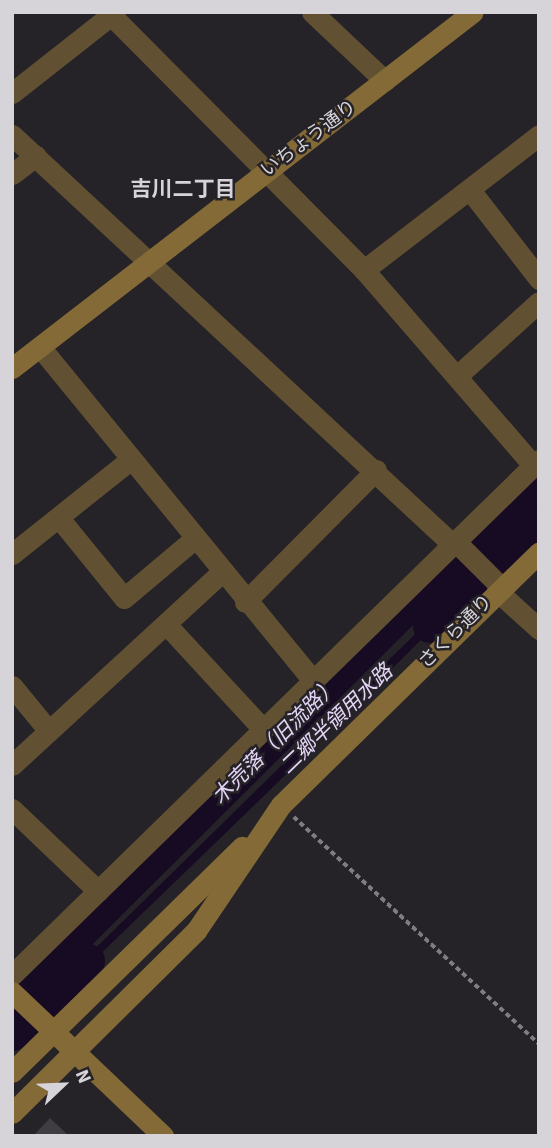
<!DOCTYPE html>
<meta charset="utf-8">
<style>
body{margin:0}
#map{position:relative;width:551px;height:1148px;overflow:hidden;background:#252228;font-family:"Source Sans 3","Noto Sans JP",sans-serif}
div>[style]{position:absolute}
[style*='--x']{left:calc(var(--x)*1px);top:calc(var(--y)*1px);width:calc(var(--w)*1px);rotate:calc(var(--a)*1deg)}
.water>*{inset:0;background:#170a23}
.river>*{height:33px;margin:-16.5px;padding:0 16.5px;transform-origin:16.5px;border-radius:16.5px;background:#170a23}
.building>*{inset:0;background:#3f3c42}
.path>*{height:3.5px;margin-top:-1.75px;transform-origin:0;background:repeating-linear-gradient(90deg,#7f7d82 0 5px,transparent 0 8.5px)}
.street>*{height:21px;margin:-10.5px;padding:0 10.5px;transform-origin:10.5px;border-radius:10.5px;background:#615132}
.secondary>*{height:21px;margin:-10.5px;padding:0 10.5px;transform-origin:10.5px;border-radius:10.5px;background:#846a36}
span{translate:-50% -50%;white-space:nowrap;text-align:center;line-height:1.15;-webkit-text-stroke:5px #252228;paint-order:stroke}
.street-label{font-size:19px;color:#d6d4d8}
.neighbourhood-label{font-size:21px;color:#d6d4d8;font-weight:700}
.water-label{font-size:21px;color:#e4d5f7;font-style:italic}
.frame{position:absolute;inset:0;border:14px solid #d6d4d8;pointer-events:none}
.north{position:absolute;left:28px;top:1050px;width:70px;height:70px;-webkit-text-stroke:5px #252228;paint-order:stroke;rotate:67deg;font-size:19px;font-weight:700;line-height:28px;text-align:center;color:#d6d4d8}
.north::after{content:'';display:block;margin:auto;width:24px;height:32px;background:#d6d4d8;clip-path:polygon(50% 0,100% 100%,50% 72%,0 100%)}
</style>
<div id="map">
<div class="water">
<div style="clip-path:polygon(539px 515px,539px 526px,500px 560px,495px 556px)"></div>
<div style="clip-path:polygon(459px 591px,465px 596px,269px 791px,59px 994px,54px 989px)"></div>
</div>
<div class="river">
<div style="--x:429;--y:626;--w:152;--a:-43.7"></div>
<div style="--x:12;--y:1000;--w:648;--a:-44.87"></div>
<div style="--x:471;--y:543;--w:90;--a:-40.9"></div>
<div style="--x:12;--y:1034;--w:106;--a:-44.2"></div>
</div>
<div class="building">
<div style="clip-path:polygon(50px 1118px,69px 1136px,33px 1136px)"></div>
</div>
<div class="path">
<div style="--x:294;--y:817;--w:334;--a:42.8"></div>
</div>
<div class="street">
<div style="--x:312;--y:12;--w:100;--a:43.4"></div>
<div style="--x:111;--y:15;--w:359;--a:45.2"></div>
<div style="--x:364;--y:270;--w:258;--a:49.1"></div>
<div style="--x:12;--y:93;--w:131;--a:-38.2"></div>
<div style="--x:12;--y:135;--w:599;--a:42.9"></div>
<div style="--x:12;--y:174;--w:30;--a:-37"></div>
<div style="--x:470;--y:190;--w:113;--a:52.2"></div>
<div style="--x:364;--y:270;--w:221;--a:-37.6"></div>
<div style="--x:40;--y:347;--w:431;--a:50.7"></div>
<div style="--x:457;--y:376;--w:110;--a:-42.1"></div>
<div style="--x:59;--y:518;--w:103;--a:50.9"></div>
<div style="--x:124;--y:598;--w:92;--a:-40.1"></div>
<div style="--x:454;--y:540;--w:66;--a:45"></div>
<div style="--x:12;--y:554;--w:152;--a:-38.6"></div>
<div style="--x:497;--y:591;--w:57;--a:42.1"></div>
<div style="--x:245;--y:602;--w:186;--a:-45.2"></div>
<div style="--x:166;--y:624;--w:143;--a:47.3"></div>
<div style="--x:12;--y:686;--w:58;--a:50.6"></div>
<div style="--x:12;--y:765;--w:284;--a:-42.6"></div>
<div style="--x:12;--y:809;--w:119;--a:43.6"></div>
<div style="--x:12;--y:975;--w:737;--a:-44.34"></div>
</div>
<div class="secondary">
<div style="--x:12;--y:368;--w:582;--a:-37.68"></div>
<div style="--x:12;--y:992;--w:209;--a:43.6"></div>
<div style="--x:12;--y:1072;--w:322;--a:-44.4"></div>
<div style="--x:12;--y:1113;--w:259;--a:-44.7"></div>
<div style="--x:196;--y:931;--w:152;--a:-56"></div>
<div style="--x:281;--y:805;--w:361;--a:-44.4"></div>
</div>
<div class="street-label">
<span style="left:309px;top:139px;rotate:-37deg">いちょう通り</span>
<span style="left:456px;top:632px;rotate:-45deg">さくら通り</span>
</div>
<div class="neighbourhood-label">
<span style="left:183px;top:189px">吉川二丁目</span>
</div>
<div class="water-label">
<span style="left:336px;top:719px;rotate:-44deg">二郷半領用水路</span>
<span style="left:275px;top:741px;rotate:-45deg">木売落（旧流路）</span>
</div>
<div class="frame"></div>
<div class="north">N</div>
</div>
